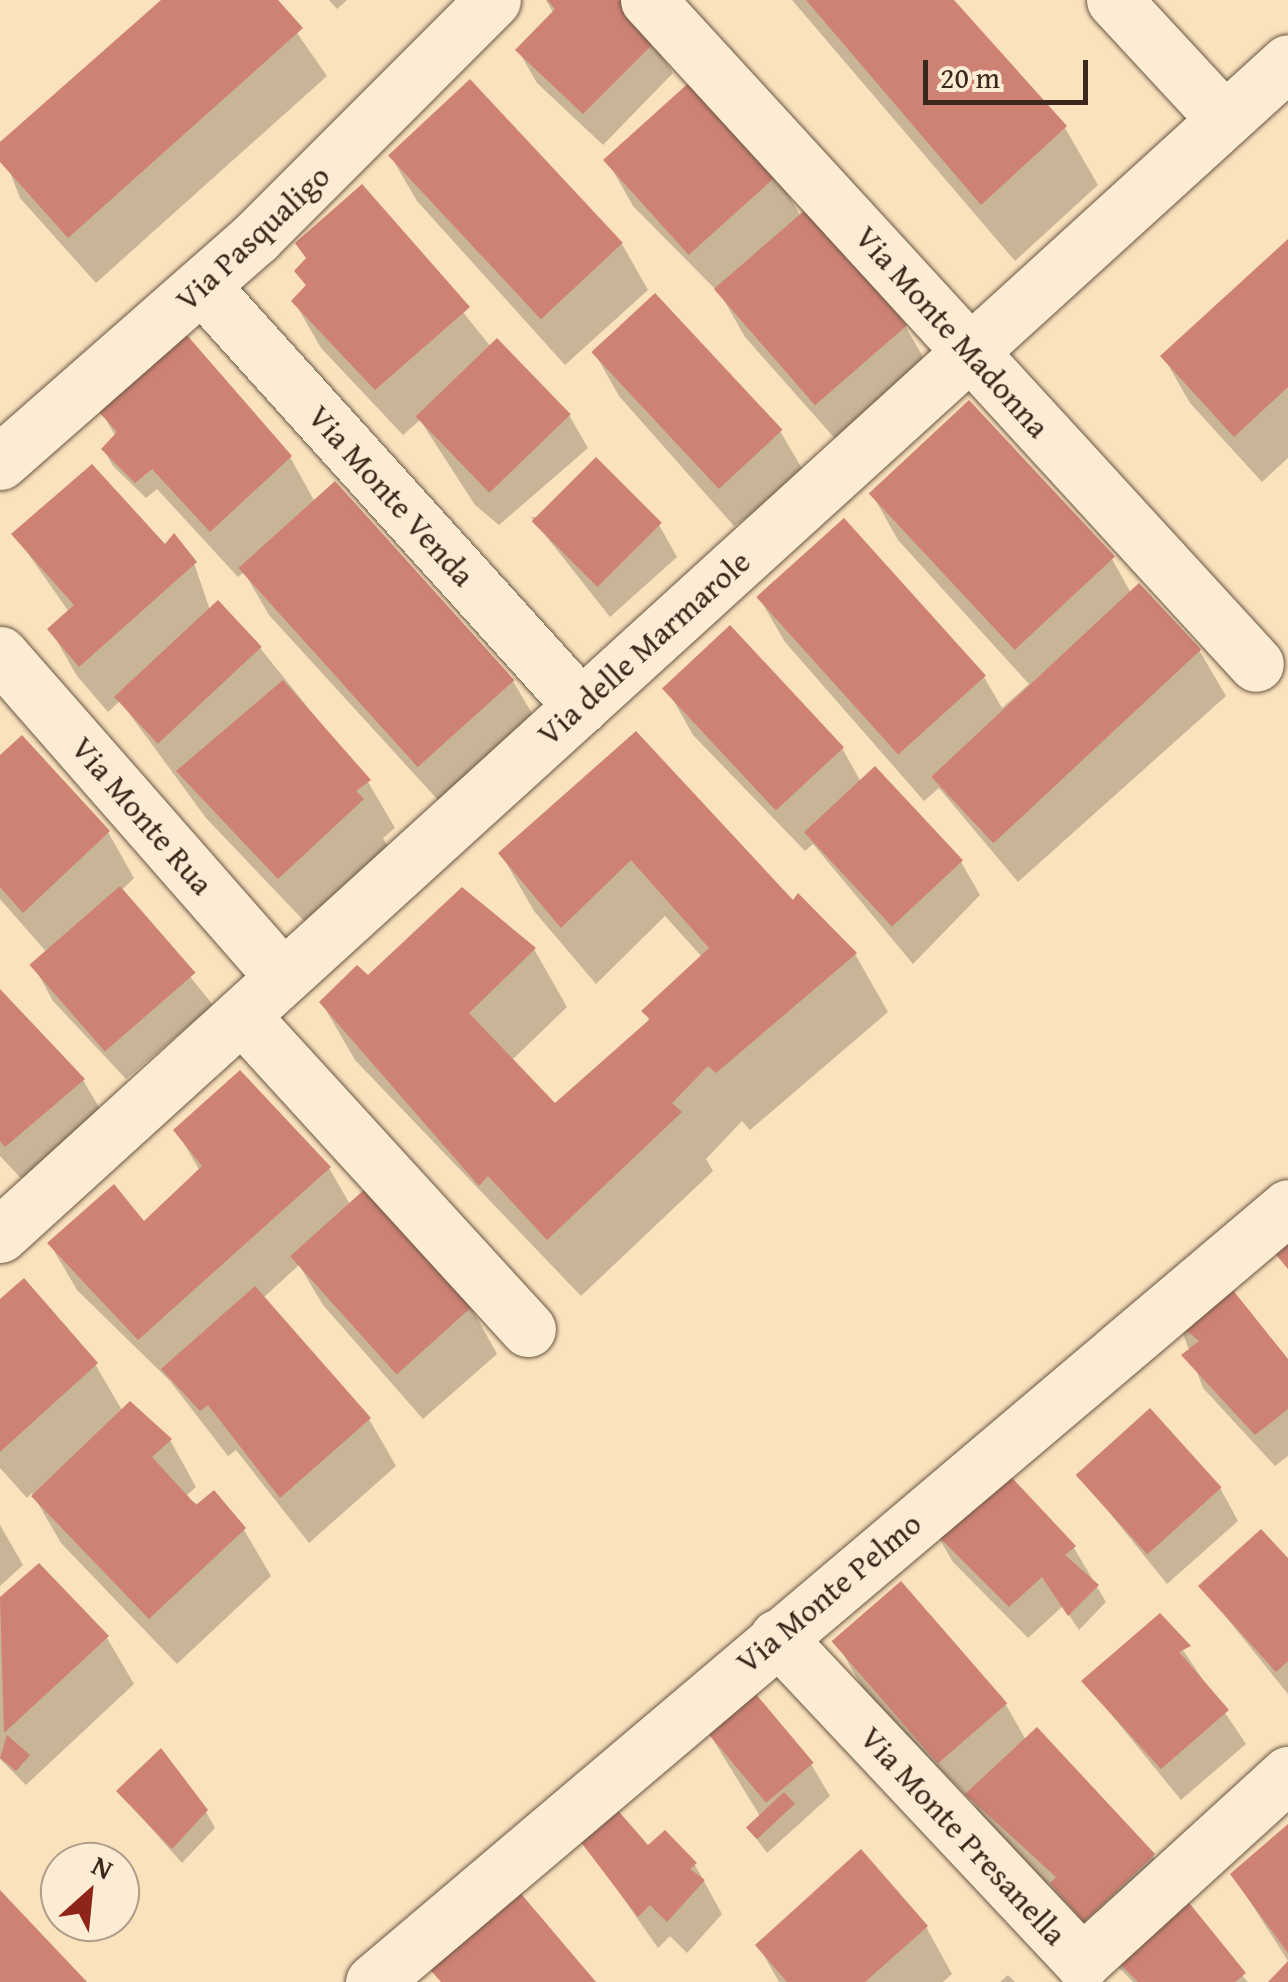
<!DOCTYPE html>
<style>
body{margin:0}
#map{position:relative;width:1288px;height:1982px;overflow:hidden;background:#fae2bd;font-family:"Gentium Book Plus",serif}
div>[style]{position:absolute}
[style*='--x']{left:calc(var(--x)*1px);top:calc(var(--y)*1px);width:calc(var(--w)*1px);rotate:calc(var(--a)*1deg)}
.shadow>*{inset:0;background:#0003}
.building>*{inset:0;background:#ce8274;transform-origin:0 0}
.roads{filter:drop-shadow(0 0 2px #6b5644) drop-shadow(0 0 2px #6b5644)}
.street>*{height:55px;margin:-27.5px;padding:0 27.5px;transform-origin:27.5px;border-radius:27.5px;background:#fcecd4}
span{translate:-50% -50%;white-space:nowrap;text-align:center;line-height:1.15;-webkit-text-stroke:10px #fcecd4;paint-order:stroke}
.street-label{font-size:32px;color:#3b271b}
.north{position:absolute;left:40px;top:1842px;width:100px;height:100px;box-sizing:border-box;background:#fcecd4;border:2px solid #af9d8a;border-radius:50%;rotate:27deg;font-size:28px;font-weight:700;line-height:40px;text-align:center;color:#3b271b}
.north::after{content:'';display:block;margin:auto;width:35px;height:45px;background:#8f2418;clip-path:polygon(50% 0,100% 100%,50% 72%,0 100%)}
.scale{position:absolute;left:923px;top:60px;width:165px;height:45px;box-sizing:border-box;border:5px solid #3b271b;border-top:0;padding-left:12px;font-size:30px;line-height:35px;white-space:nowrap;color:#3b271b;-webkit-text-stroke:8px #fcecd4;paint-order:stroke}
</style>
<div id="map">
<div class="shadow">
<div style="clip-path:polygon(165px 0,274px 0,327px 76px,96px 283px,20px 198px,0 146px)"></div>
<div style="clip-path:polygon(329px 0,347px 0,337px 9px)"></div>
<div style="clip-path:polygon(546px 0,624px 0,673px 73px,603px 145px,537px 83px,518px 50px,554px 14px)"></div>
<div style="clip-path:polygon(792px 0,950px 0,1065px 128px,1098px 185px,1015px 261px)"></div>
<div style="clip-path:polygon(390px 155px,622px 244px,648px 290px,565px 365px,417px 201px)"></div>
<div style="clip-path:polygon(607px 160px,777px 175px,801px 217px,905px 326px,932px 372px,846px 451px,745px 337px,721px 295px,633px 206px)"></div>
<div style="clip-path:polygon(362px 187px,491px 347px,569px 415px,588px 448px,499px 525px,475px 505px,420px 420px,403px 435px,321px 348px,294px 301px,307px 288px,297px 271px)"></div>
<div style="clip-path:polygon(1288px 243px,1288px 458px,1262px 482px,1190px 403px,1163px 356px)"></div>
<div style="clip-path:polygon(655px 296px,780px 431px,807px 477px,734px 526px,619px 396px,593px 350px)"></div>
<div style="clip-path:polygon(101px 411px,290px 457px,315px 502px,335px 484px,513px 681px,540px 727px,448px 811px,269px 615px,244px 572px,238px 577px,157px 489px,146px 498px,113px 466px,104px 450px,116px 437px)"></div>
<div style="clip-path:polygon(872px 494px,1112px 559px,1131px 593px,1199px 650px,1226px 696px,1018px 882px,939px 788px,924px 801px,785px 642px,758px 596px,984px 677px,1002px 708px,1029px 684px,898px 540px)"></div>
<div style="clip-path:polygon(531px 517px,659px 525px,677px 557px,610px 617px)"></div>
<div style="clip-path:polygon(15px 535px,165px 548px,194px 563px,210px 610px,260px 648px,368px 782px,395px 828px,383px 838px,388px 847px,306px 923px,206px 818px,120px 701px,108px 712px,77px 676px,50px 629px,69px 612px)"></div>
<div style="clip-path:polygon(667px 689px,842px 748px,861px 782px,961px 862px,980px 895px,913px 964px,813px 844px,805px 851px,693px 735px)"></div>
<div style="clip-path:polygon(636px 735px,793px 903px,855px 954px,888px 1012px,750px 1130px,742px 1121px,706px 1159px,713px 1171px,581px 1296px,355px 1060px,322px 1003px,368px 978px,534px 949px,567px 1007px,511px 1061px,554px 1106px,650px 1022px,644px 1011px,702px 957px,665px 916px,596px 984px,534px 911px,501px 854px)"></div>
<div style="clip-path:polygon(0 759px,108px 832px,134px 878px,121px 891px,213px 1005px,126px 1079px,53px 1001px,35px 968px,49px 955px,0 899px)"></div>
<div style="clip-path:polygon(0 993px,83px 1080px,110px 1126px,34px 1192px,0 1156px)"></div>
<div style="clip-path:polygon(176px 1130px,329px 1168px,351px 1206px,471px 1307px,497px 1354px,423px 1419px,323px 1305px,299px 1265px,263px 1298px,369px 1419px,396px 1466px,309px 1543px,236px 1450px,228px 1456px,170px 1381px,77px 1290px,50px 1244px,144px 1224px,200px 1171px)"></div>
<div style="clip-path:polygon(0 1302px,95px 1364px,123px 1412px,170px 1440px,196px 1487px,185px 1497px,244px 1530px,271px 1576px,177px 1664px,61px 1543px,32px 1493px,27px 1498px,0 1468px)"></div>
<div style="clip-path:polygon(1178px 1320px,1288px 1363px,1288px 1456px,1275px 1466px,1203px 1388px)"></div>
<div style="clip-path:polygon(1079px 1475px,1220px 1488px,1238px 1521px,1167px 1584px)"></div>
<div style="clip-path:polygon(0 1525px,23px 1565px,0 1586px)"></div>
<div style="clip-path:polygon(934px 1530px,1074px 1548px,1106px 1602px,1079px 1630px,1063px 1606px,1028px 1638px,953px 1562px)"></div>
<div style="clip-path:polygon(1288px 1561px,1288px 1694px,1201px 1586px)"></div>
<div style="clip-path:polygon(38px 1566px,107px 1638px,134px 1684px,26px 1785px,0 1759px,0 1600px)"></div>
<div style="clip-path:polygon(1160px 1616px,1246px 1744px,1181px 1800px,1084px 1681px)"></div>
<div style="clip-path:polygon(838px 1645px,1006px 1705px,1026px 1740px,1153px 1856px,1182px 1906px,1248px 1982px,1133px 1982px,995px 1840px,974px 1804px,865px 1692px)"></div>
<div style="clip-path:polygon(707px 1730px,811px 1764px,830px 1796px,767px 1853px,748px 1827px,760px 1816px)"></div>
<div style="clip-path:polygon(119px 1792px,206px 1812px,215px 1828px,182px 1863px)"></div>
<div style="clip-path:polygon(1288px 1827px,1288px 1961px,1233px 1875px)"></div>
<div style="clip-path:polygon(583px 1841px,695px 1865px,722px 1914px,687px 1953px,670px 1936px,658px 1948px)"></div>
<div style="clip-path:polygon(926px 1927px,952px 1974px,943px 1982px,779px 1982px,758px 1945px)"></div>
<div style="clip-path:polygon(1008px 1975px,1015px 1982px,1000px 1982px)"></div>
</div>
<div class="building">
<div style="clip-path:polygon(161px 0,278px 0,303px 28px,68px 238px,0 162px,0 142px)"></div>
<div style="clip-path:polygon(547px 0,628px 0,657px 40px,583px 114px,515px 50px,555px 9px)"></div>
<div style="clip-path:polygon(806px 0,954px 0,1067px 126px,981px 205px)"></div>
<div style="left:470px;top:79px;width:224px;height:112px;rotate:47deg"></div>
<div style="left:693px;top:79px;width:128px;height:121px;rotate:48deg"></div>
<div style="clip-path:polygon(362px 184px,470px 307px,375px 390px,291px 301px,306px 285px,294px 271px,306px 258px,295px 243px)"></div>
<div style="left:806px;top:209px;width:154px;height:122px;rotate:49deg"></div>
<div style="clip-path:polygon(1288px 239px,1288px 387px,1234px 437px,1160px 356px)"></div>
<div style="left:655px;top:293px;width:187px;height:87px;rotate:47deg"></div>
<div style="clip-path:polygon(186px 334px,292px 456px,210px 532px,152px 469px,135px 483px,101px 449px,117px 432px,98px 411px)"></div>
<div style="left:497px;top:338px;width:106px;height:113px;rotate:46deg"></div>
<div style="left:969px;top:400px;width:214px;height:137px;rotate:47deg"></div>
<div style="left:596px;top:457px;width:93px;height:91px;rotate:45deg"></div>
<div style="clip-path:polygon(92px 464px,165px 544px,174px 533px,197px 562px,79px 667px,47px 629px,74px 605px,11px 534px)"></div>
<div style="left:335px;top:481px;width:268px;height:130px;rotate:48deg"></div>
<div style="left:844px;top:518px;width:212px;height:118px;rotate:48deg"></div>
<div style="left:1139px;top:583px;width:91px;height:284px;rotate:47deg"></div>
<div style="left:218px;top:600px;width:64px;height:142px;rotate:47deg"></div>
<div style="left:730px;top:625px;width:167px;height:93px;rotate:47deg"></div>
<div style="clip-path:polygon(283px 680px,371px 780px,356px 791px,364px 799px,278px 879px,176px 771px)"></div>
<div style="clip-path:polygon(636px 731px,793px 900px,798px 893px,857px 953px,716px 1073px,708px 1066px,672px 1103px,682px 1112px,547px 1240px,488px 1176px,479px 1186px,319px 1002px,357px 965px,368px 975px,462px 887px,536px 948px,469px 1013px,555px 1103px,650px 1019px,641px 1011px,709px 948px,631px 860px,561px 928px,498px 853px)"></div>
<div style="clip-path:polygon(22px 735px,110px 831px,23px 913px,0 887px,0 755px)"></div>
<div style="left:875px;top:766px;width:129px;height:97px;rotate:47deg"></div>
<div style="left:120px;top:886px;width:115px;height:120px;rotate:49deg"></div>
<div style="clip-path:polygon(0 989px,85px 1079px,5px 1147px,0 1141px)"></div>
<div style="clip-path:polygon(240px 1070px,331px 1167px,138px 1340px,47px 1243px,114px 1184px,144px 1221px,202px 1166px,173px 1130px)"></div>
<div style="left:366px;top:1188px;width:159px;height:102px;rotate:48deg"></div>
<div style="clip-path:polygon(1288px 1225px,1288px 1269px,1267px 1244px)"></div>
<div style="clip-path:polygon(24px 1278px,98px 1363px,0 1452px,0 1299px)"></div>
<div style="clip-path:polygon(1224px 1279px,1288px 1359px,1288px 1409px,1255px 1435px,1181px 1355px,1199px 1341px,1174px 1320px)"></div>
<div style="clip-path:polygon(255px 1286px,371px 1418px,280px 1498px,208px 1405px,200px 1411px,161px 1369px)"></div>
<div style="clip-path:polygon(130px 1401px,172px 1439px,152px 1457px,196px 1505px,214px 1490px,246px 1528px,149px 1619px,31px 1496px)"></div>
<div style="left:1150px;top:1408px;width:107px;height:100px;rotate:48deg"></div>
<div style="clip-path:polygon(1001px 1466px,1076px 1546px,1065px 1555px,1099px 1585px,1068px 1616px,1042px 1577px,1009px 1607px,931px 1529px)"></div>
<div style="clip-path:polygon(1261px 1529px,1288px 1558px,1288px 1661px,1276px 1672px,1198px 1586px)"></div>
<div style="clip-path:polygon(39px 1563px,109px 1636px,4px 1733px,0 1597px)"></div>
<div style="left:901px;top:1581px;width:162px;height:92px;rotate:49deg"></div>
<div style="clip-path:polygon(1160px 1613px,1191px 1646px,1179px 1652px,1229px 1710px,1161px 1769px,1081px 1681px)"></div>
<div style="left:750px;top:1687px;width:99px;height:62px;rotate:50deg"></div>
<div style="clip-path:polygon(1037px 1727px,1155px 1854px,1084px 1922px,1050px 1883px,1056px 1877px,965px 1794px)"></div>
<div style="clip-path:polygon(7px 1735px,30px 1755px,16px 1771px,0 1758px)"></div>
<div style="clip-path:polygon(161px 1748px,208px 1810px,172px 1849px,116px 1791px)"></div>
<div style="left:784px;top:1792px;width:16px;height:52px;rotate:47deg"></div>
<div style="clip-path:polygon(614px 1806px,648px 1845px,665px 1830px,697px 1863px,690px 1869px,705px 1880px,667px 1922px,650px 1905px,638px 1917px,580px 1841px)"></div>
<div style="clip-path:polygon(1288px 1824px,1288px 1953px,1230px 1874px)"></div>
<div style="clip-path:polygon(861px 1849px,928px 1926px,865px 1982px,787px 1982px,755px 1945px)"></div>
<div style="clip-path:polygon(517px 1889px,596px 1982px,441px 1982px,426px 1965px)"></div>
<div style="clip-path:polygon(0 1890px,87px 1982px,0 1982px)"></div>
<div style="clip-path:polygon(1186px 1899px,1246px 1973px,1235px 1982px,1138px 1982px,1118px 1962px)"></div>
<div style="clip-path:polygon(1288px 1961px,1288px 1982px,1268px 1982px)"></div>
</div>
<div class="roads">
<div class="street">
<div style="--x:648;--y:0;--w:900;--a:47.52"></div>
<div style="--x:1114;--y:0;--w:163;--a:47.2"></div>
<div style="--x:202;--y:286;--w:566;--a:47.94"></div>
<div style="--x:0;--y:462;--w:341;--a:-41.3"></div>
<div style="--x:256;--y:237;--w:335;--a:-45"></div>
<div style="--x:0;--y:654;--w:429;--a:48.8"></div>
<div style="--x:242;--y:1016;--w:424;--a:47.6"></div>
<div style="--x:0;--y:1235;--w:1742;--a:-42.32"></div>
<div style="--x:777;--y:1637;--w:446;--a:46.8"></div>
<div style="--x:1082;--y:1962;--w:279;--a:-42.4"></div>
<div style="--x:373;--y:1982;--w:1199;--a:-40.26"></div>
</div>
</div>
<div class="street-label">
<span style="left:253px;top:238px;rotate:-43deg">Via Pasqualigo</span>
<span style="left:952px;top:332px;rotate:48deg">Via Monte Madonna</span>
<span style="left:391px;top:496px;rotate:48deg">Via Monte Venda</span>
<span style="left:644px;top:648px;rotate:-42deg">Via delle Marmarole</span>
<span style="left:142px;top:816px;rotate:49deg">Via Monte Rua</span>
<span style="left:829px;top:1593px;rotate:-40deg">Via Monte Pelmo</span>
<span style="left:963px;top:1836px;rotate:47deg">Via Monte Presanella</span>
</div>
<div class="north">N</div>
<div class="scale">20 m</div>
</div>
